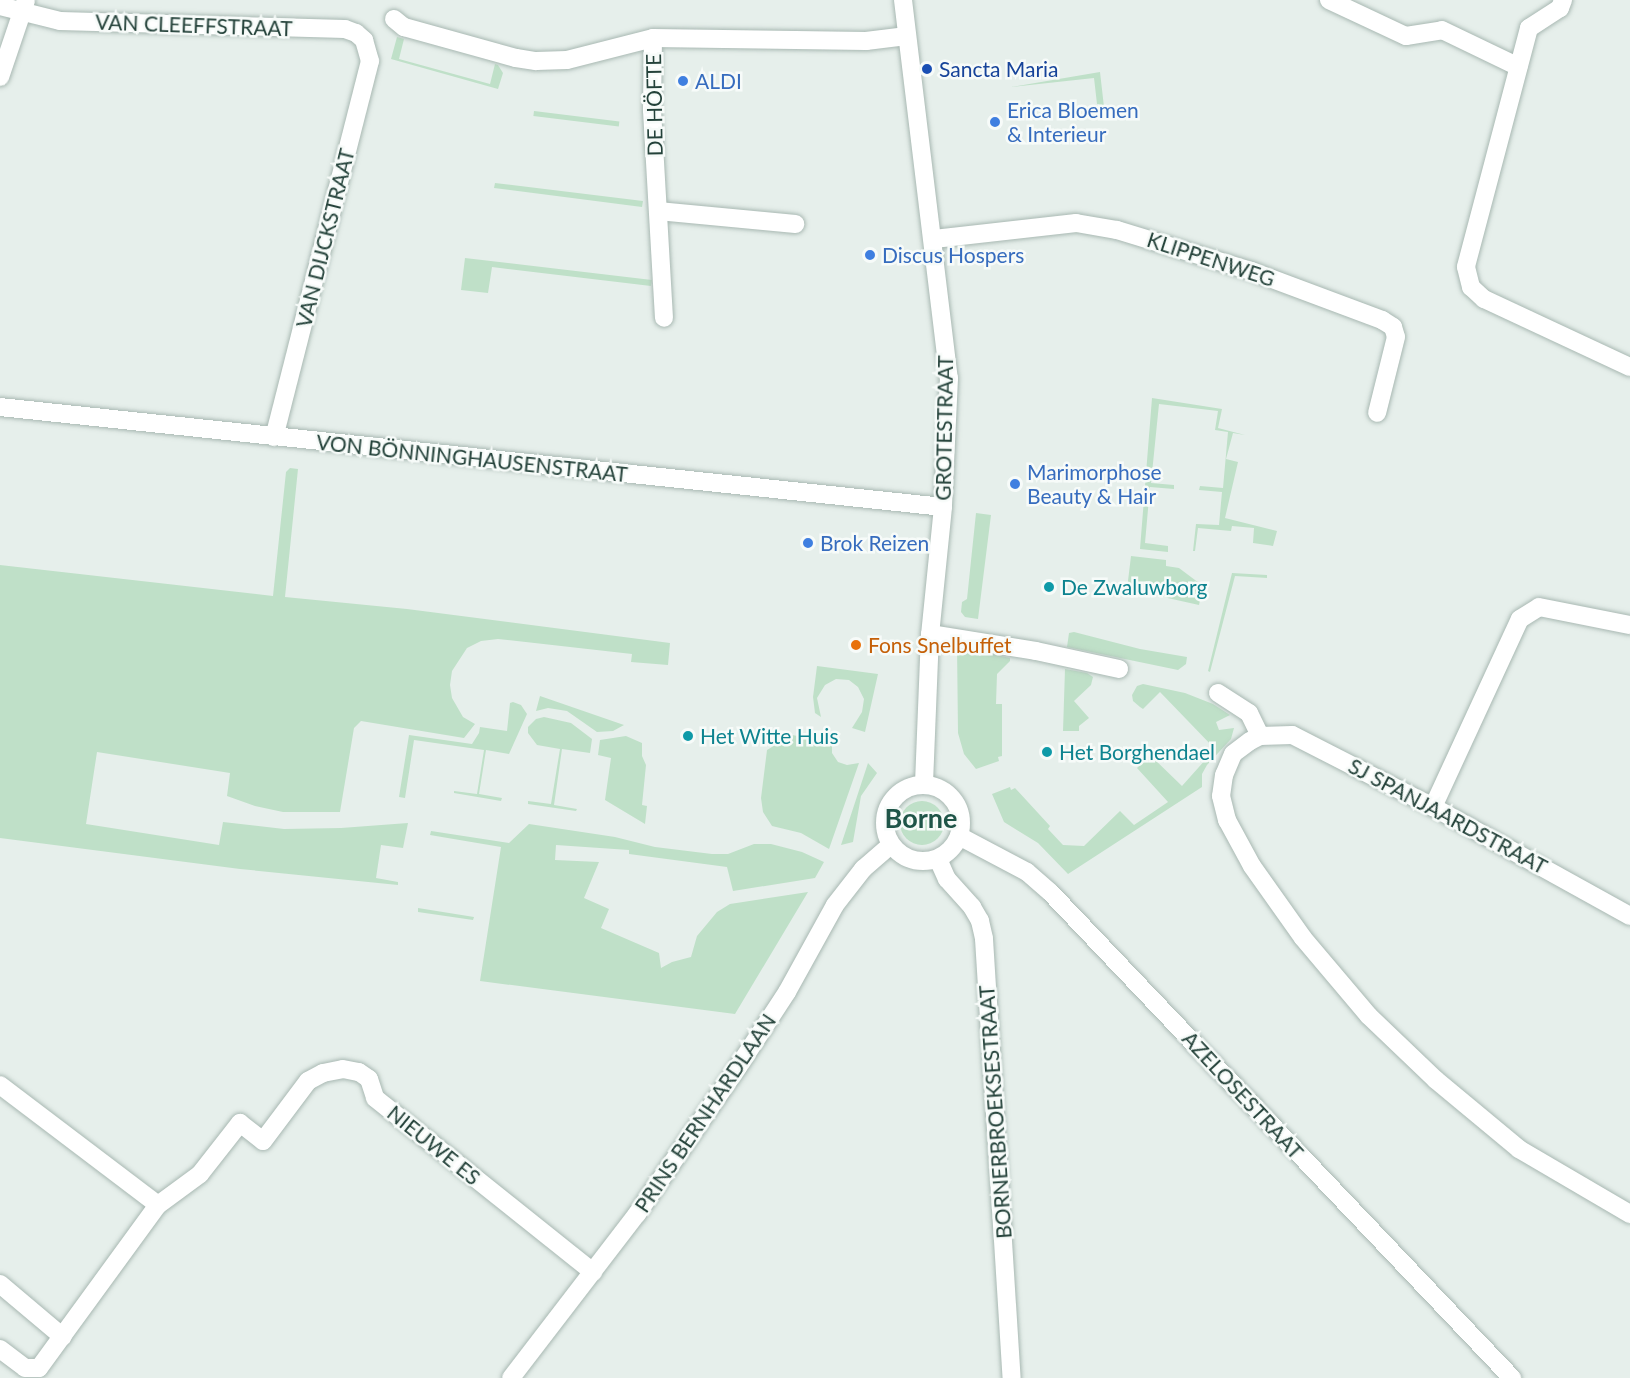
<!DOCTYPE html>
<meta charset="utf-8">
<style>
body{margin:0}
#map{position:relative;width:1630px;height:1378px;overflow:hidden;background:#e6efeb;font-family:Lato,sans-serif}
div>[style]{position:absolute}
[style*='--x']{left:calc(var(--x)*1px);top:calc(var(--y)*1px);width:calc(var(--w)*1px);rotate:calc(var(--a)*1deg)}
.green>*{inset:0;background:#bfe0c8;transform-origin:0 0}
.round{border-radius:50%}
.roads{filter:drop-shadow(0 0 2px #a8b8b2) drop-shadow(0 0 2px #a8b8b2)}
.minor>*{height:18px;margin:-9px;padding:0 9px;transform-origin:9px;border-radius:9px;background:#fff}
.minor>.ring{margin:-9px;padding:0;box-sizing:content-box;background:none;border:18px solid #fff;border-radius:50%}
.dots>*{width:16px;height:16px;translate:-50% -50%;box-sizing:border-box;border:3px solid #f7fbf9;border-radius:50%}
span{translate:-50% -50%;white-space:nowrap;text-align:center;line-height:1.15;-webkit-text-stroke:5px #f7fbf9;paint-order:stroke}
.street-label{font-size:21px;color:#24423a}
.transit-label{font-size:21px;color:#164399}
.left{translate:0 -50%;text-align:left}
.shop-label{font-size:21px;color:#366cbe}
.culture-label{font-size:21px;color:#0d838f}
.food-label{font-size:21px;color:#c56008}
.district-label{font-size:27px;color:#1f5548;font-weight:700}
</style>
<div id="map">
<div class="green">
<div style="clip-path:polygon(397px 37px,404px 39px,399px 59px,490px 84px,495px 64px,498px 65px,503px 73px,498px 89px,391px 59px)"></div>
<div style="clip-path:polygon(1100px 72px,1104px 107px,1097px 104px,1094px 78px,1011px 87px)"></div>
<div style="left:534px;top:111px;width:86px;height:5px;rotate:7deg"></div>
<div style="clip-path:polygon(495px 183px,643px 201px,642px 207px,494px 188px)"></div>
<div style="clip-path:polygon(465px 258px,652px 280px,651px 286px,492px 267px,488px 293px,461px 290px)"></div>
<div style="clip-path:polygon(1152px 398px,1222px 409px,1218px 428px,1245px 435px,1233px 433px,1226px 459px,1238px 462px,1225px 518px,1277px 531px,1273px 546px,1253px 543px,1254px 528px,1232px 526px,1231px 531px,1198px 528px,1195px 551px,1193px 551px,1196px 524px,1219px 525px,1222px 492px,1199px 490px,1200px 486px,1223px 488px,1228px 432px,1215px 430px,1218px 411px,1159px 404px,1151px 483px,1174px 485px,1174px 489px,1150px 487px,1145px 543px,1168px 546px,1168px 552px,1140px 549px)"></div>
<div style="clip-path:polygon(290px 468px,298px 469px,285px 597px,407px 609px,670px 643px,668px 665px,631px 662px,632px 654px,498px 639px,481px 641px,467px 648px,452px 671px,450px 685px,452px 698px,463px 717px,475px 724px,464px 738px,361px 721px,354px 728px,340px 812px,283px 812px,255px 806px,227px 796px,230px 773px,97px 752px,86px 824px,219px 845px,223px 822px,284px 829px,341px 828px,408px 823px,403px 848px,381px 845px,376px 878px,398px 882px,398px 885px,240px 869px,0 838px,0 565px,273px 596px,286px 472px)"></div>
<div style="clip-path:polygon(976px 513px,991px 515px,978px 619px,965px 617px,961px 612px,962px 602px,967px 599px)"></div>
<div style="clip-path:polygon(1131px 556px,1166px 560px,1166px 566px,1179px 568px,1203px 586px,1199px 605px,1127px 589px)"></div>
<div style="clip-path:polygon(1232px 573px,1267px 575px,1267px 578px,1235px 576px,1210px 672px,1208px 671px)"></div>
<div style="clip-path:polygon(1074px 632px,1140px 649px,1187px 657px,1186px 664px,1178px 670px,1067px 647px,1069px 633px)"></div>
<div style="clip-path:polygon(957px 646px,1010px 658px,1010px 661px,997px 674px,996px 704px,1002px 704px,1002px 756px,998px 757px,999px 761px,976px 769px,964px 754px,958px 733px)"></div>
<div style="clip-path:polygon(817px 666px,878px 674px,865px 732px,852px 728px,862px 712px,864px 699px,858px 687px,849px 680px,836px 679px,825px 685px,817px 698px,821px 717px,815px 713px,813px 697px)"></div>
<div style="clip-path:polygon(1065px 669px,1087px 673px,1093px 677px,1091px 685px,1074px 701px,1089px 718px,1079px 726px,1079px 731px,1063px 731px)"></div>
<div style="clip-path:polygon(1143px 684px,1185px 693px,1213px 704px,1230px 715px,1216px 722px,1219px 730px,1234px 728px,1231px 739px,1207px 765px,1202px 774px,1202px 787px,1068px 874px,1038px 843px,1004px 822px,992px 794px,1010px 787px,1011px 790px,1015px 788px,1050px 826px,1048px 829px,1063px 845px,1084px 846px,1120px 811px,1134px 825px,1168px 802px,1137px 768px,1150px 755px,1182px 786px,1215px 749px,1160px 692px,1143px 709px,1140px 707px,1133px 701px,1132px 695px,1137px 686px)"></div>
<div style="clip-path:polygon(540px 696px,624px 725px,613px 731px,597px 732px,567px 711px,548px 708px,536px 711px)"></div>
<div style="clip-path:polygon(513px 702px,521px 705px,527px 714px,509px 754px,486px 750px,479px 794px,502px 798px,501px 801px,454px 793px,454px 791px,477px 794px,484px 750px,414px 740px,405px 798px,399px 797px,409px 735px,472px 744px,479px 733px,480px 727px,507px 731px,510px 703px)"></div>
<div style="clip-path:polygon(544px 717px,571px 723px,592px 739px,590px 753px,562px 749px,554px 805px,577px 809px,576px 811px,528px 804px,528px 801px,551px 804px,560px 749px,537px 745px,528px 733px,528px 727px,536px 719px)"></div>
<div style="clip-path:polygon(792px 735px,832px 742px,832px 753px,838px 762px,847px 765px,859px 763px,829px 849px,801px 833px,772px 826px,763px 812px,761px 798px,767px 750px)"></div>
<div style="clip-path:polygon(626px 736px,642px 743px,642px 756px,646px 765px,642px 805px,647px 806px,645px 824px,605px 800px,611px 758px,598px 755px,600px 740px)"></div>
<div style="clip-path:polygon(868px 763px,877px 773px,861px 796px,853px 842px,841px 845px)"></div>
<div class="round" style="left:900px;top:801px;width:44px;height:44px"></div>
<div style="clip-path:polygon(529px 824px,615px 837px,655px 847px,712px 854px,728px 854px,754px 844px,771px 844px,802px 852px,824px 862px,815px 878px,733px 891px,727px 867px,629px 854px,629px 850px,556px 845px,555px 860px,599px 862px,584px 898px,609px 909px,601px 928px,659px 953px,661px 968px,672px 962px,691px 957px,697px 936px,717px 912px,730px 904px,808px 892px,735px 1014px,480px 981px,501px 847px,430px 835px,431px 831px,509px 843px)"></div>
<div style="clip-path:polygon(418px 908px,474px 917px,473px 920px,418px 912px)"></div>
</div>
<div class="roads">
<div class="minor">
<div style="--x:903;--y:0;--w:381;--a:83.1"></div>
<div style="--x:949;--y:378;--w:129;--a:92.7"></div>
<div style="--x:943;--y:507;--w:128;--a:95.8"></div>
<div style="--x:930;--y:634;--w:151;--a:92.3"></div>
<div style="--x:1329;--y:0;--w:85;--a:25.1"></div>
<div style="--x:1406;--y:36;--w:36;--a:-9"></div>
<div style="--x:1442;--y:30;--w:85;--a:25.7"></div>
<div style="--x:1563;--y:0;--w:9;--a:111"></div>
<div style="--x:1560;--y:8;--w:37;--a:147"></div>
<div style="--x:1529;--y:28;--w:247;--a:104.8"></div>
<div style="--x:1466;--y:267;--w:21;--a:76"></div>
<div style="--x:1471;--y:287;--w:18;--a:43"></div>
<div style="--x:1484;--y:299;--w:161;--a:25"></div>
<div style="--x:0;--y:6;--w:62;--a:14"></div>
<div style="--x:60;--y:21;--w:285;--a:1.6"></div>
<div style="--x:345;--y:29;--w:12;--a:20"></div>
<div style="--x:356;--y:33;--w:11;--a:41"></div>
<div style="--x:364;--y:40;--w:22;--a:74"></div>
<div style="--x:370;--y:61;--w:388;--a:104.3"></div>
<div style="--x:394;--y:19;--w:13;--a:39"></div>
<div style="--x:404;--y:27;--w:116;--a:15.5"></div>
<div style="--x:516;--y:58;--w:20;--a:9"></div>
<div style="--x:536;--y:61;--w:31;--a:-2"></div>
<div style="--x:567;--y:60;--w:89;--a:-14.3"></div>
<div style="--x:653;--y:38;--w:213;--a:0.8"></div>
<div style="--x:866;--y:41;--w:41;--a:-7"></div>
<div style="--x:653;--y:38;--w:72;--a:90.8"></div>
<div style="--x:652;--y:110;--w:208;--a:86.7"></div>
<div style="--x:0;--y:77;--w:81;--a:-71.3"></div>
<div style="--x:658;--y:211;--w:138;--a:5.4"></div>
<div style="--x:934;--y:239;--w:143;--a:-6.4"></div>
<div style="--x:1076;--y:223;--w:42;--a:9.7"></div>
<div style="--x:1117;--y:230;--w:140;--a:17"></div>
<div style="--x:1251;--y:271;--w:140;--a:20.5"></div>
<div style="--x:1382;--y:320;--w:13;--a:32"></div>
<div style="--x:1393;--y:327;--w:10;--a:73"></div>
<div style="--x:1396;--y:337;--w:78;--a:104"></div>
<div style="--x:0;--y:407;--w:948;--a:6.05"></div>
<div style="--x:930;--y:634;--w:107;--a:9.1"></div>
<div style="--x:1036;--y:651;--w:85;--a:12.2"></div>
<div style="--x:1218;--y:693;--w:37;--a:33"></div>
<div style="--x:1249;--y:713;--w:25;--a:64"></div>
<div class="ring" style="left:885px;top:785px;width:58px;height:58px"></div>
<div style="--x:1433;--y:807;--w:207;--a:-65.2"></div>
<div style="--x:1520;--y:619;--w:22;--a:-32"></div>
<div style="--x:1539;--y:607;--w:93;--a:11.2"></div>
<div style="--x:959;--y:836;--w:77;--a:27.9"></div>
<div style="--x:1027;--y:872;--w:30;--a:41"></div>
<div style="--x:1050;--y:892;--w:671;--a:46.45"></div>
<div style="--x:938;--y:859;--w:22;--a:66"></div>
<div style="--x:947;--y:879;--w:38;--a:48"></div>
<div style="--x:972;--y:907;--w:16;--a:60"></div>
<div style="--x:980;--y:921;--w:18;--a:77"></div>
<div style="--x:984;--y:939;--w:440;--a:86.4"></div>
<div style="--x:1630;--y:916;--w:225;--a:-151"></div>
<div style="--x:1433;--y:807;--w:158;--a:-152.9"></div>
<div style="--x:1292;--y:735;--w:32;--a:178"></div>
<div style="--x:1260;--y:736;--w:11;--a:153"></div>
<div style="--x:1250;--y:741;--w:21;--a:143"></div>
<div style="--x:1233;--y:754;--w:23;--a:113"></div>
<div style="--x:1224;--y:775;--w:21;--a:98"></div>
<div style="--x:1221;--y:796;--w:25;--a:76"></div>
<div style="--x:1227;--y:820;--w:52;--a:61.5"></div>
<div style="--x:1252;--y:866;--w:88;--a:54.7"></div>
<div style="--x:1303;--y:938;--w:102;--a:49.8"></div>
<div style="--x:1369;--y:1016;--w:93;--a:43.7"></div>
<div style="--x:1436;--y:1080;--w:108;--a:39.7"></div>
<div style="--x:1519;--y:1149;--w:129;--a:30.4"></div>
<div style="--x:0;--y:1085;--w:198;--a:37.2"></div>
<div style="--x:0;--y:1284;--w:82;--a:40.1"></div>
<div style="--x:0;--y:1349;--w:31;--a:37"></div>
<div style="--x:25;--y:1368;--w:14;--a:0"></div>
<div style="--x:39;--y:1368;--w:202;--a:-53.9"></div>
<div style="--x:158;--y:1205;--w:52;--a:-36.4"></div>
<div style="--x:200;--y:1174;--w:65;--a:-51.9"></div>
<div style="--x:240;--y:1123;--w:29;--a:38"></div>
<div style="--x:263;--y:1141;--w:75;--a:-53.1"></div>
<div style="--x:308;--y:1081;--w:17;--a:-28"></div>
<div style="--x:323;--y:1073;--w:20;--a:-11"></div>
<div style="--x:343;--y:1069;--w:16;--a:11"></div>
<div style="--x:359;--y:1072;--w:12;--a:35"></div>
<div style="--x:369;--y:1079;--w:20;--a:72"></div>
<div style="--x:375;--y:1098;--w:279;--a:38.6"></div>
<div style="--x:511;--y:1378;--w:207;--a:-52.5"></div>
<div style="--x:637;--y:1214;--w:178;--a:-55.5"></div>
<div style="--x:738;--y:1067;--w:90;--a:-56.8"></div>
<div style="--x:787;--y:992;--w:99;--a:-61.1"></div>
<div style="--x:835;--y:905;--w:46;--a:-52.1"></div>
<div style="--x:863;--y:869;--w:37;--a:-41"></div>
</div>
</div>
<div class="dots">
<div style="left:927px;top:69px;background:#1a4fb4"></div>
<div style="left:683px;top:81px;background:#3f7fe0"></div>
<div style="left:995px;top:122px;background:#3f7fe0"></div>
<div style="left:870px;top:255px;background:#3f7fe0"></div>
<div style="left:1015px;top:484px;background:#3f7fe0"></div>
<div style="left:808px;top:543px;background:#3f7fe0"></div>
<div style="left:1049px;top:587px;background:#0f9aa8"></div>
<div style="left:856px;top:645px;background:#e8710a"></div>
<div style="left:688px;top:736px;background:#0f9aa8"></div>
<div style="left:1047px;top:752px;background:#0f9aa8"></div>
</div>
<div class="street-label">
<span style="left:194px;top:25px;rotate:2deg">VAN CLEEFFSTRAAT</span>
<span style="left:654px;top:105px;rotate:-91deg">DE HÖFTE</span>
<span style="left:325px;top:238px;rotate:-76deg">VAN DIJCKSTRAAT</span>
<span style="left:1211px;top:259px;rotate:18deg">KLIPPENWEG</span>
<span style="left:944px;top:428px;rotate:-89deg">GROTESTRAAT</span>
<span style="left:472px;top:458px;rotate:6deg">VON BÖNNINGHAUSENSTRAAT</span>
<span style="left:1448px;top:816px;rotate:28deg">SJ SPANJAARDSTRAAT</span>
<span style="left:1243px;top:1095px;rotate:47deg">AZELOSESTRAAT</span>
<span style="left:995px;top:1112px;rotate:-94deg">BORNERBROEKSESTRAAT</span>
<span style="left:705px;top:1113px;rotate:-56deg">PRINS BERNHARDLAAN</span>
<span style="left:434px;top:1145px;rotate:39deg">NIEUWE ES</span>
</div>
<div class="transit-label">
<span class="left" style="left:939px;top:69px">Sancta Maria</span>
</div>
<div class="shop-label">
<span class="left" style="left:695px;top:81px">ALDI</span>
<span class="left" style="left:1007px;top:122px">Erica Bloemen<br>&amp; Interieur</span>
<span class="left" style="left:882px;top:255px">Discus Hospers</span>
<span class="left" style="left:1027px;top:484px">Marimorphose<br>Beauty &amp; Hair</span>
<span class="left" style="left:820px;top:543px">Brok Reizen</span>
</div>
<div class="culture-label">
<span class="left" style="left:1061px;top:587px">De Zwaluwborg</span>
<span class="left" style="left:700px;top:736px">Het Witte Huis</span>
<span class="left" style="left:1059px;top:752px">Het Borghendael</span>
</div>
<div class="food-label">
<span class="left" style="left:868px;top:645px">Fons Snelbuffet</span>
</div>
<div class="district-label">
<span style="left:921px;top:818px">Borne</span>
</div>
</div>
